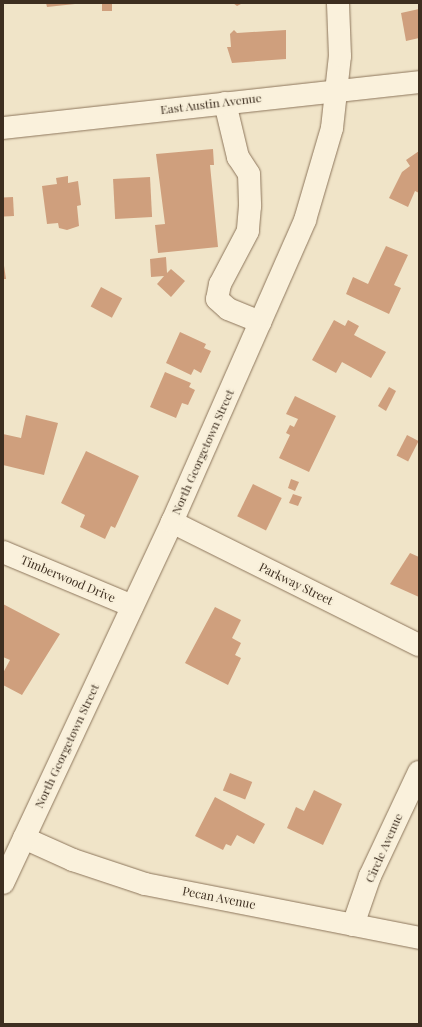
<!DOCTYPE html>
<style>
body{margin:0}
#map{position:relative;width:422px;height:1027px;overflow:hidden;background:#f0e4c8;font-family:"Playfair Display",serif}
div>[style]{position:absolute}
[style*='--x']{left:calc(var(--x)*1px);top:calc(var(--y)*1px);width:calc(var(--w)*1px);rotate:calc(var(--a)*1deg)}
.building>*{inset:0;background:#cf9f7d;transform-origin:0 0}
.roads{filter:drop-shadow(0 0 1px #8d765c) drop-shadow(0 0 1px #8d765c)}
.minor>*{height:22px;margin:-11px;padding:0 11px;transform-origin:11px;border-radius:11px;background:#faf1dc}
span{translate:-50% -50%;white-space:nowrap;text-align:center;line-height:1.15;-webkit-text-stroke:3.5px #f7eed8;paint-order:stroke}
.street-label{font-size:12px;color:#3d2e20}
.frame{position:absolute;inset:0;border:4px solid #3d2e20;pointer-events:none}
</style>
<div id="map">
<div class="building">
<div style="clip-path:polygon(46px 3px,75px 3px,75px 4px,47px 7px)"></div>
<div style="clip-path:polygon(233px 3px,243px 3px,237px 6px)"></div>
<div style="left:112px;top:4px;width:7px;height:10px;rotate:90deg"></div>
<div style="clip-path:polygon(419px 9px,419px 38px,406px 41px,401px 13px)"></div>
<div style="clip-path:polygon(234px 30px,237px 33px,286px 30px,286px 59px,232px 63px,227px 47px,231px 47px,230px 34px)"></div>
<div style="clip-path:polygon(213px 149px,214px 165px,210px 165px,218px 247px,158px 253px,155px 225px,165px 224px,156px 154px)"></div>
<div style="clip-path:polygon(419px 151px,419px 193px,415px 191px,408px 207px,389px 198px,402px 172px,410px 166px,406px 160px)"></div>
<div style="clip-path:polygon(68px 176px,68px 183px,78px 181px,81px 205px,77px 206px,79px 226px,67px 230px,59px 228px,58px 223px,47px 224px,42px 186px,57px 184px,56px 178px)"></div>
<div style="left:150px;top:177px;width:40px;height:37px;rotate:87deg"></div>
<div style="left:13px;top:197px;width:19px;height:10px;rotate:87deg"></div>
<div style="clip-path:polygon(386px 246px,408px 255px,394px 285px,401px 288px,389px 314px,346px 294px,353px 277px,368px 284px)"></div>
<div style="clip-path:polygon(166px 257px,167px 273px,171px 269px,185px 281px,171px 297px,157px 284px,164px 276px,151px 277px,150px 259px)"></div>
<div style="clip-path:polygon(3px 259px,6px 279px,3px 279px)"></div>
<div style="left:101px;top:287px;width:24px;height:22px;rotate:28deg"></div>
<div style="clip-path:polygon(334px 320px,345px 326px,348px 320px,359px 326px,354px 335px,386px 352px,371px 378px,342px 362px,336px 373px,312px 360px)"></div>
<div style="clip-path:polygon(180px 332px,206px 344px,204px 348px,211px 351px,201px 373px,194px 369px,191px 375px,166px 363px)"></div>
<div style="clip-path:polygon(165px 372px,191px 383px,189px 387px,195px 390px,188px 405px,182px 403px,176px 418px,150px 407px)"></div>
<div style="clip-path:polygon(389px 387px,396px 391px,386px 411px,378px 406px)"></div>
<div style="clip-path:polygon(295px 396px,336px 416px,309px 472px,279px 458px,290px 435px,286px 433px,290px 425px,294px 427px,298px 419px,286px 414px)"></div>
<div style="clip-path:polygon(26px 415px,58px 423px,44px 475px,3px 465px,3px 434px,21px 438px)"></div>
<div style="left:407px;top:435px;width:13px;height:23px;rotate:27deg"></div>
<div style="clip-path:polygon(86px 451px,139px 476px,115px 528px,111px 526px,105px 539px,80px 527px,85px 515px,61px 503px)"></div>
<div style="clip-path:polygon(291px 479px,299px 482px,295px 491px,288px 488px)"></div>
<div style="left:253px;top:484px;width:32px;height:36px;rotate:26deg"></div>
<div style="clip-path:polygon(293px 494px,302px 497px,298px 506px,289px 503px)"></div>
<div style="clip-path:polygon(410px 553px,419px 557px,419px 597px,390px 584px)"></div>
<div style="clip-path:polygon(3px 604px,60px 634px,22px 695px,3px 685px,3px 673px,10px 660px,3px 657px)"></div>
<div style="clip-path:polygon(215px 607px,241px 620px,232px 638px,241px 643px,235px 655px,241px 658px,228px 685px,185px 663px)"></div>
<div style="left:230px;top:773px;width:24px;height:19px;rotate:22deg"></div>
<div style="clip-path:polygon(314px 790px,342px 804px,323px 845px,287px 828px,296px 807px,304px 811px)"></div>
<div style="clip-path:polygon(215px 797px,265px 824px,254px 844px,237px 835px,231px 846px,226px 844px,223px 850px,195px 836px)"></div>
</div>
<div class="roads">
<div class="minor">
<div style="--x:225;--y:103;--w:56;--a:76.5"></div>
<div style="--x:238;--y:157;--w:20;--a:57"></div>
<div style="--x:249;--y:174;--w:32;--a:88"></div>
<div style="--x:250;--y:206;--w:25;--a:95"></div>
<div style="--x:248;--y:231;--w:60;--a:117.8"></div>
<div style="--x:220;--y:284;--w:15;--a:101"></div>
<div style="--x:217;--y:299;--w:15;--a:42"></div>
<div style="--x:228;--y:309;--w:35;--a:22"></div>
<div style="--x:3;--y:128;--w:419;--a:-6.3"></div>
<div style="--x:172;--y:522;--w:276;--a:26.5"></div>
<div style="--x:3;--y:552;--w:140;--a:22.7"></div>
<div style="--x:24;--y:838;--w:54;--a:24.2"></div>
<div style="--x:73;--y:860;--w:76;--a:18.4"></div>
<div style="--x:145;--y:884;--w:279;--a:11.1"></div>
<div style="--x:3;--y:883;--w:399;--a:-64.9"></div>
<div style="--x:172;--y:522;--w:330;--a:-66.2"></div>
<div style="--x:305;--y:220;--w:96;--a:-73.6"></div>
<div style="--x:332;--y:128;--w:72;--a:-83.7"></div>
<div style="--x:340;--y:56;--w:53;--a:-92.2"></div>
<div style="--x:353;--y:925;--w:52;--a:-70.9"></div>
<div style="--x:370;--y:876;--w:115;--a:-64.8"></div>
</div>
</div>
<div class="street-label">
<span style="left:211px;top:104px;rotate:-7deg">East Austin Avenue</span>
<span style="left:203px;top:452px;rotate:-66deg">North Georgetown Street</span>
<span style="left:68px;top:579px;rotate:23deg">Timberwood Drive</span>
<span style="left:296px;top:584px;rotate:26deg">Parkway Street</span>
<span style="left:67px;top:746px;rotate:-65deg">North Georgetown Street</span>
<span style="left:384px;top:848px;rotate:-66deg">Circle Avenue</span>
<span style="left:219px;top:898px;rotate:11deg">Pecan Avenue</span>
</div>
<div class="frame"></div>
</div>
